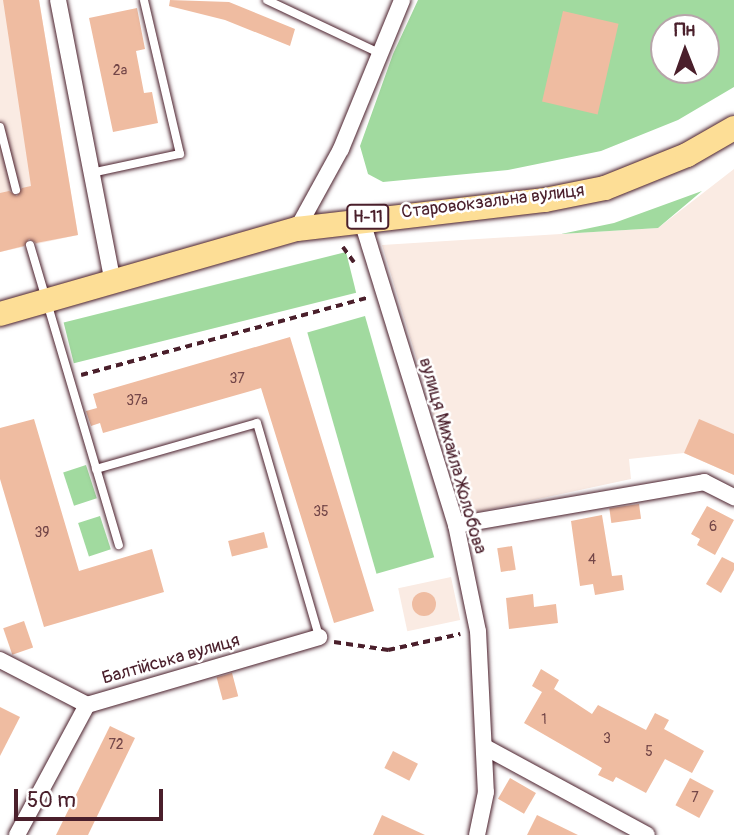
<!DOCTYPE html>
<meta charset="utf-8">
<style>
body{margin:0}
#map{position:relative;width:734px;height:835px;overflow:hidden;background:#fff;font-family:Pangolin,sans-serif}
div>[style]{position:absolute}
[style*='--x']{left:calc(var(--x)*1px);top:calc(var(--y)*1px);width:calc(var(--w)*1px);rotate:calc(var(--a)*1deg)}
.built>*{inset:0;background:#faebe3;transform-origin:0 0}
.green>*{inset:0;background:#a1da9f;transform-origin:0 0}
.building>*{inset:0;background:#efbca1;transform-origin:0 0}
.round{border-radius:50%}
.path>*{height:3.5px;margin-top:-1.75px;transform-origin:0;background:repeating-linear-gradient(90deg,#4a1f2b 0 7px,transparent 0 12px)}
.roads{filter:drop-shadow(0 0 2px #4a1f2b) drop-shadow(0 0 2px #4a1f2b)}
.lane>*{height:8px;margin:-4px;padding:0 4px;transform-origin:4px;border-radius:4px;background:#fff}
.street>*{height:16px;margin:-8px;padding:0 8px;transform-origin:8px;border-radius:8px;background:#fff}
.primary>*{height:24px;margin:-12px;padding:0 12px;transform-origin:12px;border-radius:12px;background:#fdde96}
span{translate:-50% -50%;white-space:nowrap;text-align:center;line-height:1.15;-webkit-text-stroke:5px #fff;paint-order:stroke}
.number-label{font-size:14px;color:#734648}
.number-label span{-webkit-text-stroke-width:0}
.shield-label span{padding:2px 5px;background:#fff;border:2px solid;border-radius:5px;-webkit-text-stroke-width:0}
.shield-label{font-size:16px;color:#4a1f2b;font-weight:700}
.street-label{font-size:18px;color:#4a1f2b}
.north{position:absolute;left:650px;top:14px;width:70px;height:70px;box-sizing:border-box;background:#fff;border:2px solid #b7a5aa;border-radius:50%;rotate:359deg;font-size:19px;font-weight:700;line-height:28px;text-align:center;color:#4a1f2b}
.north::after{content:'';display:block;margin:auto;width:24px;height:32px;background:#4a1f2b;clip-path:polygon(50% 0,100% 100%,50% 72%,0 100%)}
.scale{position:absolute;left:14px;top:789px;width:149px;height:32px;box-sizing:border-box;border:4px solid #4a1f2b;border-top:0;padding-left:9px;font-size:21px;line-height:24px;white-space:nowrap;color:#4a1f2b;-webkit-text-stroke:5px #fff;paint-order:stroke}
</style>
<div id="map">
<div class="built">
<div style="clip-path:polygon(0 0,39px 0,78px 235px,0 252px)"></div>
<div style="clip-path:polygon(734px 169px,734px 475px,684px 453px,629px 459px,631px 479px,464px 515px,382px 245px,658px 228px)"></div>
<div style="left:451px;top:577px;width:44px;height:54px;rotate:78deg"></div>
</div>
<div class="green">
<div style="clip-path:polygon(evenodd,418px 0,734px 0,734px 87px,678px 120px,601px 151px,508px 170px,383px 182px,368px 174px,360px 146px,393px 54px,418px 0,664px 28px,706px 28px,706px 70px,664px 70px,664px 28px)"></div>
<div style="clip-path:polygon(702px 191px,658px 228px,561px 234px,614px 223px)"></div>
<div style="left:346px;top:252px;width:42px;height:291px;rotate:76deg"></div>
<div style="left:365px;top:316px;width:251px;height:60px;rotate:74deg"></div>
<div style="left:86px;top:465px;width:35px;height:24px;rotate:72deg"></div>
<div style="left:100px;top:516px;width:35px;height:23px;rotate:72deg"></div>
</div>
<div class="building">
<div style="clip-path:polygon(3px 0,39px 0,78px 235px,36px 243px,29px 239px,24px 246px,0 252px,0 193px,9px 191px,17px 196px,22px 188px,31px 186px)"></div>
<div style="clip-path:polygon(170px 0,229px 2px,295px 29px,290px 46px,225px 20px,169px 6px)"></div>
<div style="clip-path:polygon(137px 8px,145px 49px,136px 51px,144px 93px,152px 92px,158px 123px,113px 132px,89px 18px)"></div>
<div style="left:563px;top:11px;width:57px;height:93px;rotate:13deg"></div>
<div style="clip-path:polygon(290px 337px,374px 611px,334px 623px,261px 388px,103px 433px,100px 423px,91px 426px,86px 411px,97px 408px,93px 394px)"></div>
<div style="clip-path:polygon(34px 419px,79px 571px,152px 549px,164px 592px,44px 627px,0 479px,0 428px)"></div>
<div style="clip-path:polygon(699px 419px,734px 434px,734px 475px,684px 453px)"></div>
<div style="left:639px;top:504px;width:15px;height:30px;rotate:82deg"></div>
<div style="clip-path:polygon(707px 506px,734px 520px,715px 555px,697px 545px,700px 539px,691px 534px)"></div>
<div style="clip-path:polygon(602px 515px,612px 576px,622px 575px,624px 590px,595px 595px,593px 584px,580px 586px,571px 521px)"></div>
<div style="left:264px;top:532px;width:16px;height:37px;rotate:76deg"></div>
<div style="left:512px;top:546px;width:24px;height:15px;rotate:81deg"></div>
<div style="clip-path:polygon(722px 557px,734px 563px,734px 570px,721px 593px,706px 584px)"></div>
<div class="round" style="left:412px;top:592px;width:24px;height:24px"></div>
<div style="clip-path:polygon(533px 594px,534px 607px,556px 604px,558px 623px,509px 629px,506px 598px)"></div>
<div style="left:24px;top:621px;width:28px;height:22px;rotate:71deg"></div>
<div style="clip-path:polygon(541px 669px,559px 680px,554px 689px,592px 714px,598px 705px,646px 730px,655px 713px,669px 720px,664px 729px,704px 751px,692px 773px,665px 759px,646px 793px,616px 777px,613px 782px,598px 775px,602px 768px,524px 723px,542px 692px,532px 686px)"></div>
<div style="left:232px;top:673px;width:24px;height:16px;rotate:75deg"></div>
<div style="clip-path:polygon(0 707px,20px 717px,0 756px)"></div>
<div style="clip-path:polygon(110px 726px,135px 738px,88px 835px,56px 835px)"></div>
<div style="left:393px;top:751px;width:28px;height:19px;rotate:27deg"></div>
<div style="left:510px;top:778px;width:30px;height:24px;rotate:30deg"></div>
<div style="left:690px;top:778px;width:27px;height:31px;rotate:28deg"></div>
<div style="clip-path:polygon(382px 815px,425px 835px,373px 835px)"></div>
<div style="clip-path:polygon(537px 815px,578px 835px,527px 835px)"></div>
</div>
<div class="path">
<div style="--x:343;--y:247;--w:19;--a:54"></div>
<div style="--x:81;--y:375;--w:296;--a:-15.1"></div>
<div style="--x:334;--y:642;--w:55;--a:8.4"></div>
<div style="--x:388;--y:650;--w:74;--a:-12.5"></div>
</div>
<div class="roads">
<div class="lane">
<div style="--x:267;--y:0;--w:122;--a:25.3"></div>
<div style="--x:0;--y:127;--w:65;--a:75.7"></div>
<div style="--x:91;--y:173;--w:91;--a:-12.1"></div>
<div style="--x:180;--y:154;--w:158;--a:-103.2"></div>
<div style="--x:30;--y:245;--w:313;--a:73.5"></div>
<div style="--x:96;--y:469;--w:167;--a:-15.9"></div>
<div style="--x:257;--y:423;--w:223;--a:73.8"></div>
</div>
<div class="street">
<div style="--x:58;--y:0;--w:287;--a:79"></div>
<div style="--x:361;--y:218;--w:321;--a:72.8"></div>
<div style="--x:456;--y:525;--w:108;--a:78.3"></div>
<div style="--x:478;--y:631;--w:161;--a:87.2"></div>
<div style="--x:486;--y:792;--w:44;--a:101.8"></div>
<div style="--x:297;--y:229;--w:91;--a:-61.2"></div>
<div style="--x:341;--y:149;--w:161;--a:-67.7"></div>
<div style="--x:456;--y:525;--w:252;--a:-9.8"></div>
<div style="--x:704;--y:482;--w:34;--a:27"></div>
<div style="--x:0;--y:660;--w:98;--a:27.3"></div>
<div style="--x:87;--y:705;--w:242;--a:-16.3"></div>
<div style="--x:485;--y:747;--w:184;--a:28.5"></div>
<div style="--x:17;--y:835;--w:148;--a:-61.7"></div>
</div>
<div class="primary">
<div style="--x:0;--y:314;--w:309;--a:-16"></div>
<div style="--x:297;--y:229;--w:250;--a:-6.7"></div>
<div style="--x:545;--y:200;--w:61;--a:-11.3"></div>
<div style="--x:605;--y:188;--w:88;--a:-21.9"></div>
<div style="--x:687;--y:155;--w:54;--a:-29.9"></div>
</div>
</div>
<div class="number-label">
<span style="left:120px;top:71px">2а</span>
<span style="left:237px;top:379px">37</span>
<span style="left:137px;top:401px">37а</span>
<span style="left:321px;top:512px">35</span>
<span style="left:713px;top:527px">6</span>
<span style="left:42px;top:533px">39</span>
<span style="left:592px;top:560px">4</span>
<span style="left:544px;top:720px">1</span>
<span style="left:607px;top:739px">3</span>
<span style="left:116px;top:745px">72</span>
<span style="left:649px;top:752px">5</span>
<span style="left:695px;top:798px">7</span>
</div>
<div class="shield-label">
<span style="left:368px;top:217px">Н-11</span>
</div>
<div class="street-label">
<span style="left:493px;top:202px;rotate:-7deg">Старовокзальна вулиця</span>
<span style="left:452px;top:456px;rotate:74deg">вулиця Михайла Жолобова</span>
<span style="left:171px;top:660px;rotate:-16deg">Балтійська вулиця</span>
</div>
<div class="north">Пн</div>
<div class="scale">50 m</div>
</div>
